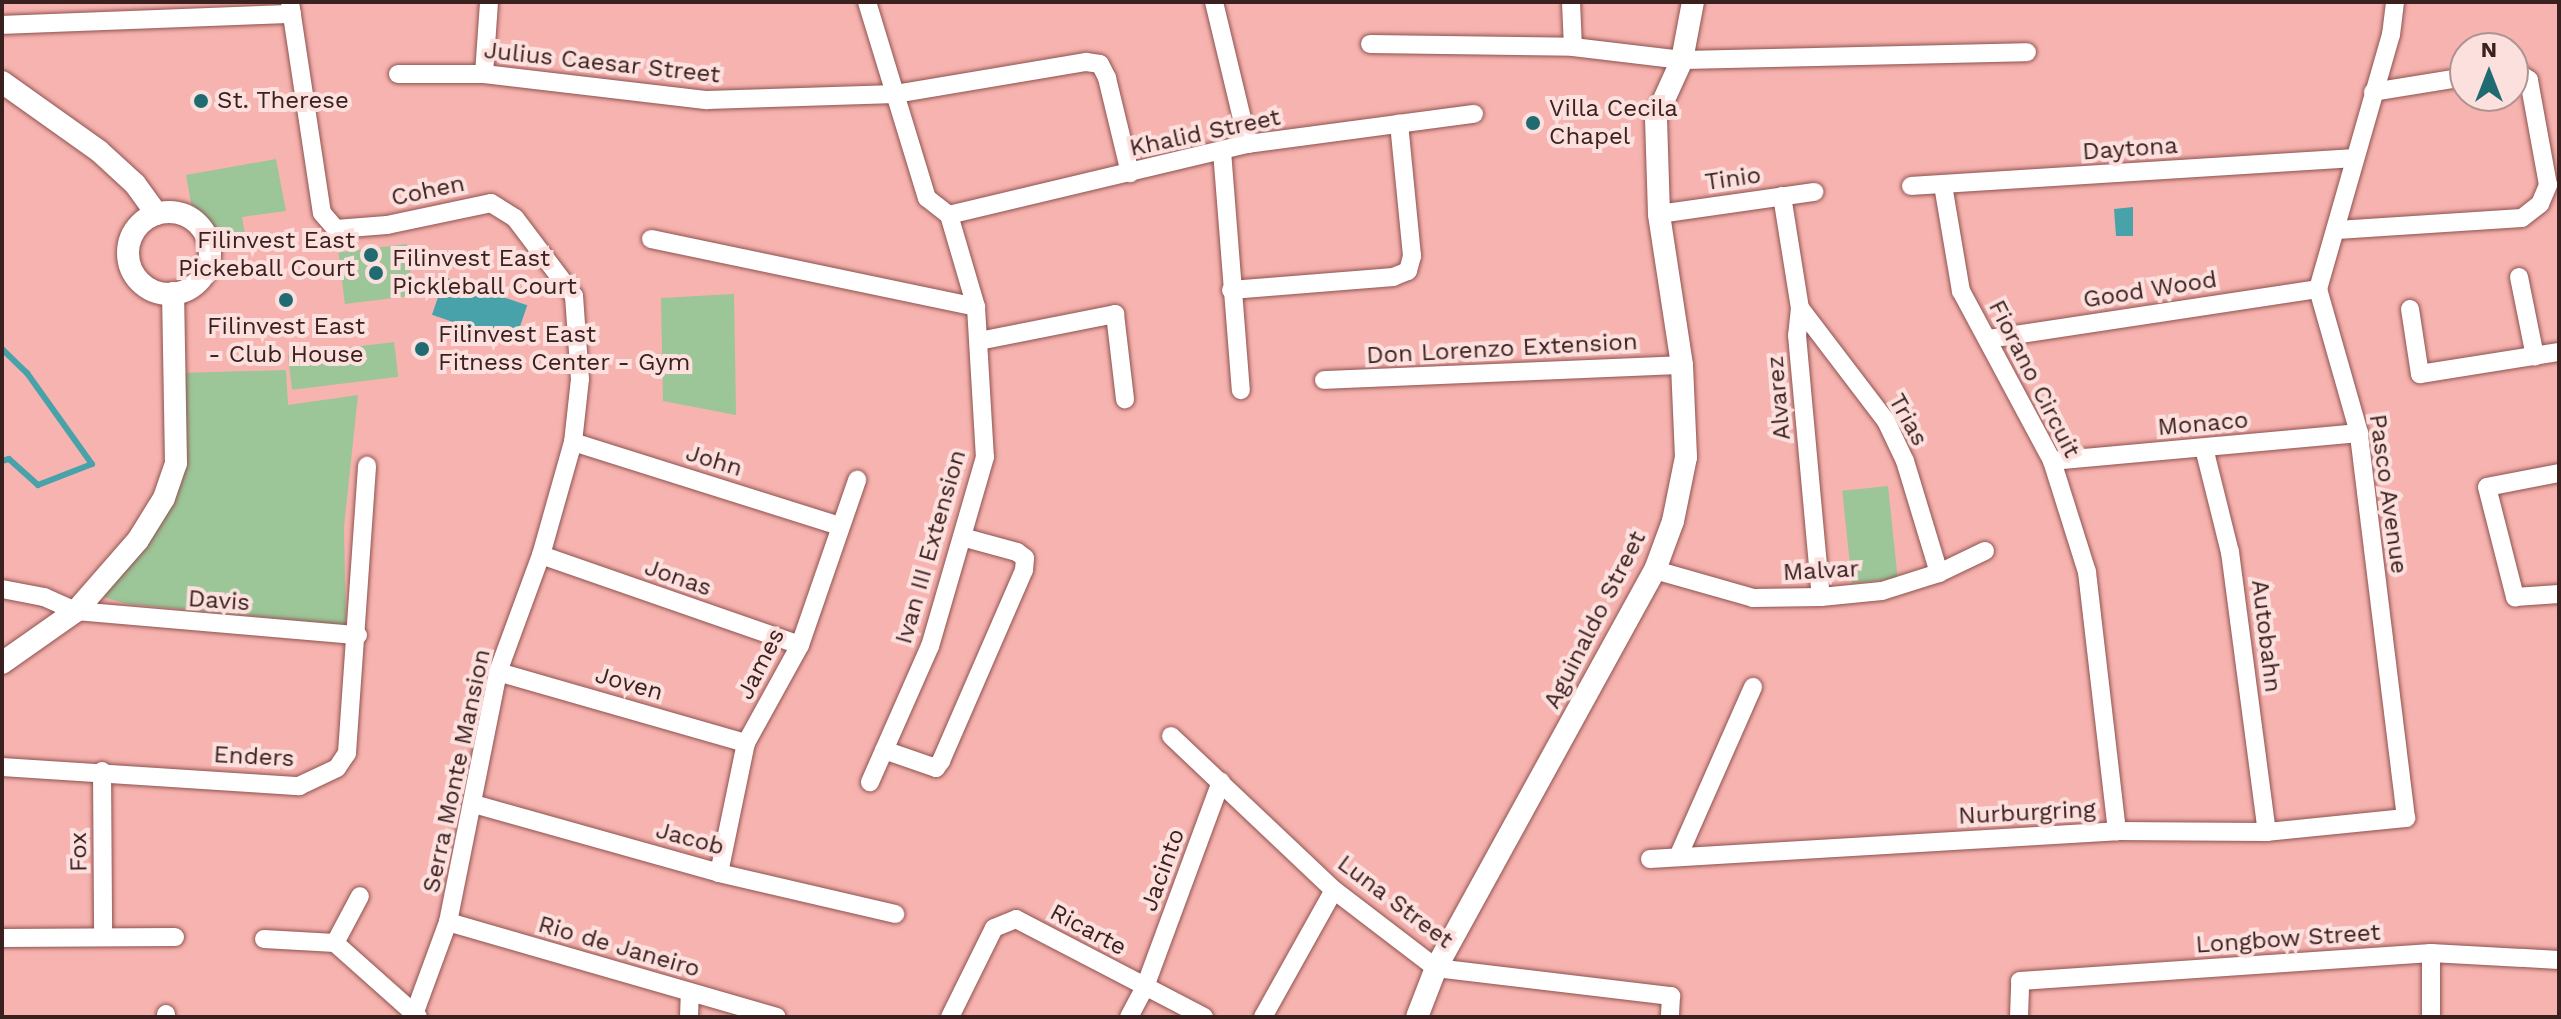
<!DOCTYPE html>
<style>
body{margin:0}
#map{position:relative;width:2561px;height:1019px;overflow:hidden;background:#f7b3af;font-family:"Work Sans",sans-serif}
div>[style]{position:absolute}
[style*='--x']{left:calc(var(--x)*1px);top:calc(var(--y)*1px);width:calc(var(--w)*1px);rotate:calc(var(--a)*1deg)}
.green>*{inset:0;background:#9cc598;transform-origin:0 0}
.water>*{inset:0;background:#48a2a9;transform-origin:0 0}
.stream>*{height:6px;margin:-3px;padding:0 3px;transform-origin:3px;border-radius:3px;background:#48a2a9}
.roads{filter:drop-shadow(0 0 2px #8e5350) drop-shadow(0 0 2px #8e5350)}
.minor>*{height:18px;margin:-9px;padding:0 9px;transform-origin:9px;border-radius:9px;background:#fff}
.tertiary>*{height:22px;margin:-11px;padding:0 11px;transform-origin:11px;border-radius:11px;background:#fff}
.tertiary>.ring{margin:-11px;padding:0;box-sizing:content-box;background:none;border:22px solid #fff;border-radius:50%}
.dots>*{width:22px;height:22px;translate:-50% -50%;box-sizing:border-box;border:4px solid #fce0de;border-radius:50%}
span{translate:-50% -50%;white-space:nowrap;text-align:center;line-height:1.15;-webkit-text-stroke:8px #fce0de;paint-order:stroke}
.street-label{font-size:24px;color:#3a201f}
.poi-label{font-size:24px;color:#3a201f}
.left{translate:0 -50%;text-align:left}
.right{translate:-100% -50%;text-align:right}
.frame{position:absolute;inset:0;border:4px solid #3a201f;pointer-events:none}
.north{position:absolute;left:2449px;top:32px;width:80px;height:80px;box-sizing:border-box;background:#fce0de;border:2px solid #ae9392;border-radius:50%;rotate:0deg;font-size:22px;font-weight:700;line-height:32px;text-align:center;color:#3a201f}
.north::after{content:'';display:block;margin:auto;width:28px;height:36px;background:#1f6b71;clip-path:polygon(50% 0,100% 100%,50% 72%,0 100%)}
</style>
<div id="map">
<div class="green">
<div style="clip-path:polygon(276px 159px,286px 211px,242px 217px,247px 246px,220px 252px,192px 208px,186px 175px)"></div>
<div style="left:407px;top:244px;width:52px;height:69px;rotate:83deg"></div>
<div style="clip-path:polygon(734px 294px,736px 415px,663px 401px,661px 298px)"></div>
<div style="left:394px;top:342px;width:35px;height:107px;rotate:83deg"></div>
<div style="clip-path:polygon(286px 370px,288px 405px,358px 395px,344px 527px,346px 625px,127px 604px,93px 594px,173px 502px,182px 373px)"></div>
<div style="left:1888px;top:486px;width:93px;height:46px;rotate:84deg"></div>
</div>
<div class="water">
<div style="clip-path:polygon(2133px 207px,2133px 236px,2116px 236px,2114px 209px)"></div>
<div style="left:445px;top:277px;width:87px;height:40px;rotate:19deg"></div>
</div>
<div class="stream">
<div style="--x:2;--y:349;--w:35;--a:44"></div>
<div style="--x:27;--y:373;--w:112;--a:54.5"></div>
<div style="--x:92;--y:464;--w:58;--a:158.7"></div>
<div style="--x:38;--y:485;--w:39;--a:-138"></div>
<div style="--x:9;--y:459;--w:7;--a:164"></div>
</div>
<div class="roads">
<div class="minor">
<div style="--x:290;--y:2;--w:213;--a:81.4"></div>
<div style="--x:322;--y:213;--w:21;--a:49"></div>
<div style="--x:336;--y:229;--w:51;--a:-4.5"></div>
<div style="--x:387;--y:225;--w:106;--a:-11.9"></div>
<div style="--x:491;--y:203;--w:28;--a:32"></div>
<div style="--x:515;--y:218;--w:98;--a:52.9"></div>
<div style="--x:574;--y:296;--w:83;--a:85.9"></div>
<div style="--x:580;--y:379;--w:63;--a:96.3"></div>
<div style="--x:573;--y:442;--w:117;--a:105.8"></div>
<div style="--x:541;--y:555;--w:125;--a:110.2"></div>
<div style="--x:498;--y:672;--w:255;--a:101.3"></div>
<div style="--x:448;--y:922;--w:101;--a:110.2"></div>
<div style="--x:867;--y:2;--w:205;--a:73"></div>
<div style="--x:927;--y:198;--w:28;--a:38"></div>
<div style="--x:949;--y:215;--w:96;--a:73.6"></div>
<div style="--x:976;--y:307;--w:150;--a:86.6"></div>
<div style="--x:985;--y:457;--w:197;--a:106.2"></div>
<div style="--x:930;--y:646;--w:149;--a:113.8"></div>
<div style="--x:1214;--y:2;--w:146;--a:76.5"></div>
<div style="--x:1571;--y:2;--w:45;--a:87.5"></div>
<div style="--x:2;--y:25;--w:290;--a:-2.2"></div>
<div style="--x:1370;--y:44;--w:203;--a:0.8"></div>
<div style="--x:1573;--y:47;--w:110;--a:6.8"></div>
<div style="--x:1682;--y:60;--w:345;--a:-1.3"></div>
<div style="--x:398;--y:74;--w:86;--a:0"></div>
<div style="--x:484;--y:74;--w:225;--a:6.7"></div>
<div style="--x:707;--y:100;--w:189;--a:-1.8"></div>
<div style="--x:896;--y:94;--w:193;--a:-9.6"></div>
<div style="--x:1086;--y:62;--w:14;--a:8"></div>
<div style="--x:1100;--y:64;--w:16;--a:63"></div>
<div style="--x:1107;--y:78;--w:98;--a:76.4"></div>
<div style="--x:484;--y:74;--w:72;--a:-86"></div>
<div style="--x:2373;--y:92;--w:93;--a:-9.3"></div>
<div style="--x:1222;--y:151;--w:240;--a:85.5"></div>
<div style="--x:1943;--y:185;--w:108;--a:80.4"></div>
<div style="--x:1961;--y:291;--w:193;--a:61.8"></div>
<div style="--x:2052;--y:461;--w:116;--a:72.5"></div>
<div style="--x:2087;--y:572;--w:261;--a:83.4"></div>
<div style="--x:1911;--y:186;--w:444;--a:-3.6"></div>
<div style="--x:1782;--y:196;--w:113;--a:80.9"></div>
<div style="--x:1800;--y:308;--w:27;--a:96"></div>
<div style="--x:1797;--y:335;--w:263;--a:84.8"></div>
<div style="--x:1659;--y:214;--w:157;--a:-8.1"></div>
<div style="--x:949;--y:215;--w:307;--a:-13.4"></div>
<div style="--x:1248;--y:144;--w:228;--a:-7.6"></div>
<div style="--x:2337;--y:230;--w:185;--a:-3.7"></div>
<div style="--x:2522;--y:218;--w:23;--a:-38"></div>
<div style="--x:2540;--y:204;--w:21;--a:-67"></div>
<div style="--x:2548;--y:185;--w:107;--a:-100.3"></div>
<div style="--x:2529;--y:80;--w:19;--a:-145"></div>
<div style="--x:651;--y:239;--w:332;--a:11.8"></div>
<div style="--x:2519;--y:277;--w:81;--a:78.6"></div>
<div style="--x:1231;--y:290;--w:163;--a:-4.6"></div>
<div style="--x:1393;--y:277;--w:16;--a:-22"></div>
<div style="--x:1408;--y:271;--w:16;--a:-75"></div>
<div style="--x:1412;--y:256;--w:133;--a:-95.6"></div>
<div style="--x:1800;--y:308;--w:142;--a:52.7"></div>
<div style="--x:1886;--y:421;--w:44;--a:64.6"></div>
<div style="--x:1905;--y:461;--w:117;--a:73.1"></div>
<div style="--x:2410;--y:309;--w:66;--a:81.3"></div>
<div style="--x:2420;--y:374;--w:141;--a:-9"></div>
<div style="--x:1988;--y:339;--w:334;--a:-8.6"></div>
<div style="--x:979;--y:341;--w:139;--a:-11.2"></div>
<div style="--x:1115;--y:314;--w:86;--a:83.3"></div>
<div style="--x:1324;--y:380;--w:358;--a:-2.4"></div>
<div style="--x:573;--y:442;--w:280;--a:17.5"></div>
<div style="--x:2204;--y:448;--w:107;--a:76"></div>
<div style="--x:2230;--y:552;--w:282;--a:82.5"></div>
<div style="--x:2052;--y:461;--w:308;--a:-5.2"></div>
<div style="--x:2559;--y:473;--w:73;--a:169"></div>
<div style="--x:2487;--y:487;--w:114;--a:75.7"></div>
<div style="--x:2515;--y:597;--w:44;--a:-3.9"></div>
<div style="--x:541;--y:555;--w:274;--a:19.2"></div>
<div style="--x:1655;--y:570;--w:102;--a:15.9"></div>
<div style="--x:1753;--y:598;--w:68;--a:-0.8"></div>
<div style="--x:1821;--y:597;--w:61;--a:-5.6"></div>
<div style="--x:1882;--y:591;--w:60;--a:-17.5"></div>
<div style="--x:1939;--y:573;--w:51;--a:-25.6"></div>
<div style="--x:2;--y:589;--w:43;--a:10.8"></div>
<div style="--x:44;--y:597;--w:35;--a:24"></div>
<div style="--x:76;--y:611;--w:283;--a:4.9"></div>
<div style="--x:498;--y:672;--w:258;--a:16"></div>
<div style="--x:1171;--y:736;--w:224;--a:43.4"></div>
<div style="--x:1334;--y:890;--w:128;--a:37.4"></div>
<div style="--x:1436;--y:968;--w:237;--a:6.8"></div>
<div style="--x:1671;--y:996;--w:21;--a:93"></div>
<div style="--x:884;--y:750;--w:55;--a:19.1"></div>
<div style="--x:936;--y:768;--w:9;--a:-54"></div>
<div style="--x:941;--y:761;--w:208;--a:-66.5"></div>
<div style="--x:1024;--y:570;--w:12;--a:-85"></div>
<div style="--x:1025;--y:558;--w:10;--a:-143"></div>
<div style="--x:1017;--y:552;--w:57;--a:-164.7"></div>
<div style="--x:2;--y:767;--w:298;--a:3.7"></div>
<div style="--x:299;--y:786;--w:42;--a:-25.3"></div>
<div style="--x:337;--y:768;--w:18;--a:-56"></div>
<div style="--x:347;--y:753;--w:288;--a:-86"></div>
<div style="--x:102;--y:771;--w:163;--a:89.6"></div>
<div style="--x:474;--y:804;--w:255;--a:15.7"></div>
<div style="--x:719;--y:873;--w:181;--a:13.1"></div>
<div style="--x:1678;--y:857;--w:186;--a:-66.2"></div>
<div style="--x:1650;--y:859;--w:468;--a:-3.4"></div>
<div style="--x:2117;--y:831;--w:150;--a:0.4"></div>
<div style="--x:2267;--y:832;--w:140;--a:-5.8"></div>
<div style="--x:2406;--y:818;--w:388;--a:-97"></div>
<div style="--x:2359;--y:433;--w:150;--a:-105.9"></div>
<div style="--x:2318;--y:289;--w:264;--a:-74"></div>
<div style="--x:2391;--y:35;--w:33;--a:-83"></div>
<div style="--x:719;--y:873;--w:133;--a:-78.3"></div>
<div style="--x:746;--y:743;--w:112;--a:-61.1"></div>
<div style="--x:800;--y:645;--w:175;--a:-70.9"></div>
<div style="--x:448;--y:922;--w:342;--a:16.1"></div>
<div style="--x:2;--y:938;--w:173;--a:-0.3"></div>
<div style="--x:264;--y:939;--w:71;--a:3.2"></div>
<div style="--x:335;--y:943;--w:111;--a:41.7"></div>
<div style="--x:335;--y:943;--w:53;--a:-62"></div>
<div style="--x:166;--y:1017;--w:3;--a:-90"></div>
<div style="--x:689;--y:1017;--w:24;--a:-88"></div>
<div style="--x:950;--y:1017;--w:99;--a:-63.7"></div>
<div style="--x:994;--y:928;--w:24;--a:-22"></div>
<div style="--x:1016;--y:919;--w:212;--a:27.5"></div>
<div style="--x:1129;--y:1017;--w:34;--a:-62"></div>
<div style="--x:1145;--y:987;--w:219;--a:-69.7"></div>
<div style="--x:1263;--y:1017;--w:145;--a:-60.8"></div>
<div style="--x:2019;--y:1017;--w:36;--a:-88"></div>
<div style="--x:2020;--y:981;--w:412;--a:-3.9"></div>
<div style="--x:2431;--y:953;--w:128;--a:3.1"></div>
<div style="--x:2431;--y:1017;--w:64;--a:-90"></div>
</div>
<div class="tertiary">
<div style="--x:2;--y:82;--w:119;--a:35.4"></div>
<div style="--x:99;--y:151;--w:49;--a:42.5"></div>
<div style="--x:135;--y:184;--w:37;--a:54"></div>
<div class="ring" style="left:128px;top:212px;width:60px;height:60px"></div>
<div style="--x:2;--y:663;--w:90;--a:-35.1"></div>
<div style="--x:76;--y:611;--w:94;--a:-48.9"></div>
<div style="--x:138;--y:540;--w:49;--a:-58.2"></div>
<div style="--x:164;--y:498;--w:37;--a:-71"></div>
<div style="--x:176;--y:463;--w:170;--a:-91"></div>
<div style="--x:1417;--y:1017;--w:53;--a:-68.8"></div>
<div style="--x:1436;--y:968;--w:454;--a:-61.2"></div>
<div style="--x:1655;--y:570;--w:52;--a:-69.8"></div>
<div style="--x:1673;--y:521;--w:65;--a:-78.5"></div>
<div style="--x:1686;--y:457;--w:92;--a:-92.5"></div>
<div style="--x:1682;--y:365;--w:153;--a:-98.7"></div>
<div style="--x:1659;--y:214;--w:97;--a:-91.8"></div>
<div style="--x:1656;--y:117;--w:63;--a:-65.5"></div>
<div style="--x:1682;--y:60;--w:59;--a:-79.3"></div>
</div>
</div>
<div class="dots">
<div style="left:201px;top:101px;background:#1f6b71"></div>
<div style="left:1533px;top:123px;background:#1f6b71"></div>
<div style="left:371px;top:255px;background:#1f6b71"></div>
<div style="left:376px;top:273px;background:#1f6b71"></div>
<div style="left:286px;top:300px;background:#1f6b71"></div>
<div style="left:422px;top:349px;background:#1f6b71"></div>
</div>
<div class="street-label">
<span style="left:602px;top:63px;rotate:6deg">Julius Caesar Street</span>
<span style="left:1205px;top:133px;rotate:-12deg">Khalid Street</span>
<span style="left:2130px;top:149px;rotate:-4deg">Daytona</span>
<span style="left:1733px;top:179px;rotate:-8deg">Tinio</span>
<span style="left:428px;top:191px;rotate:-12deg">Cohen</span>
<span style="left:2150px;top:290px;rotate:-9deg">Good Wood</span>
<span style="left:1502px;top:349px;rotate:-3deg">Don Lorenzo Extension</span>
<span style="left:2034px;top:379px;rotate:63deg">Fiorano Circuit</span>
<span style="left:1779px;top:398px;rotate:-95deg">Alvarez</span>
<span style="left:1908px;top:420px;rotate:61deg">Trias</span>
<span style="left:2203px;top:424px;rotate:-5deg">Monaco</span>
<span style="left:714px;top:461px;rotate:17deg">John</span>
<span style="left:2388px;top:494px;rotate:82deg">Pasco Avenue</span>
<span style="left:931px;top:547px;rotate:-74deg">Ivan III Extension</span>
<span style="left:1821px;top:571px;rotate:-3deg">Malvar</span>
<span style="left:678px;top:578px;rotate:19deg">Jonas</span>
<span style="left:219px;top:601px;rotate:4deg">Davis</span>
<span style="left:1595px;top:620px;rotate:-63deg">Aguinaldo Street</span>
<span style="left:2266px;top:636px;rotate:83deg">Autobahn</span>
<span style="left:761px;top:664px;rotate:-63deg">James</span>
<span style="left:629px;top:684px;rotate:16deg">Joven</span>
<span style="left:254px;top:757px;rotate:3deg">Enders</span>
<span style="left:457px;top:771px;rotate:-78deg">Serra Monte Mansion</span>
<span style="left:2027px;top:813px;rotate:-3deg">Nurburgring</span>
<span style="left:690px;top:839px;rotate:15deg">Jacob</span>
<span style="left:79px;top:852px;rotate:-91deg">Fox</span>
<span style="left:1163px;top:870px;rotate:-70deg">Jacinto</span>
<span style="left:1395px;top:902px;rotate:37deg">Luna Street</span>
<span style="left:1088px;top:930px;rotate:28deg">Ricarte</span>
<span style="left:2288px;top:939px;rotate:-4deg">Longbow Street</span>
<span style="left:619px;top:947px;rotate:16deg">Rio de Janeiro</span>
</div>
<div class="poi-label">
<span class="left" style="left:217px;top:101px">St. Therese</span>
<span class="left" style="left:1549px;top:123px">Villa Cecila<br>Chapel</span>
<span class="right" style="left:355px;top:255px">Filinvest East<br>Pickeball Court</span>
<span class="left" style="left:392px;top:273px">Filinvest East<br>Pickleball Court</span>
<span style="left:286px;top:341px">Filinvest East<br>- Club House</span>
<span class="left" style="left:438px;top:349px">Filinvest East<br>Fitness Center - Gym</span>
</div>
<div class="frame"></div>
<div class="north">N</div>
</div>
